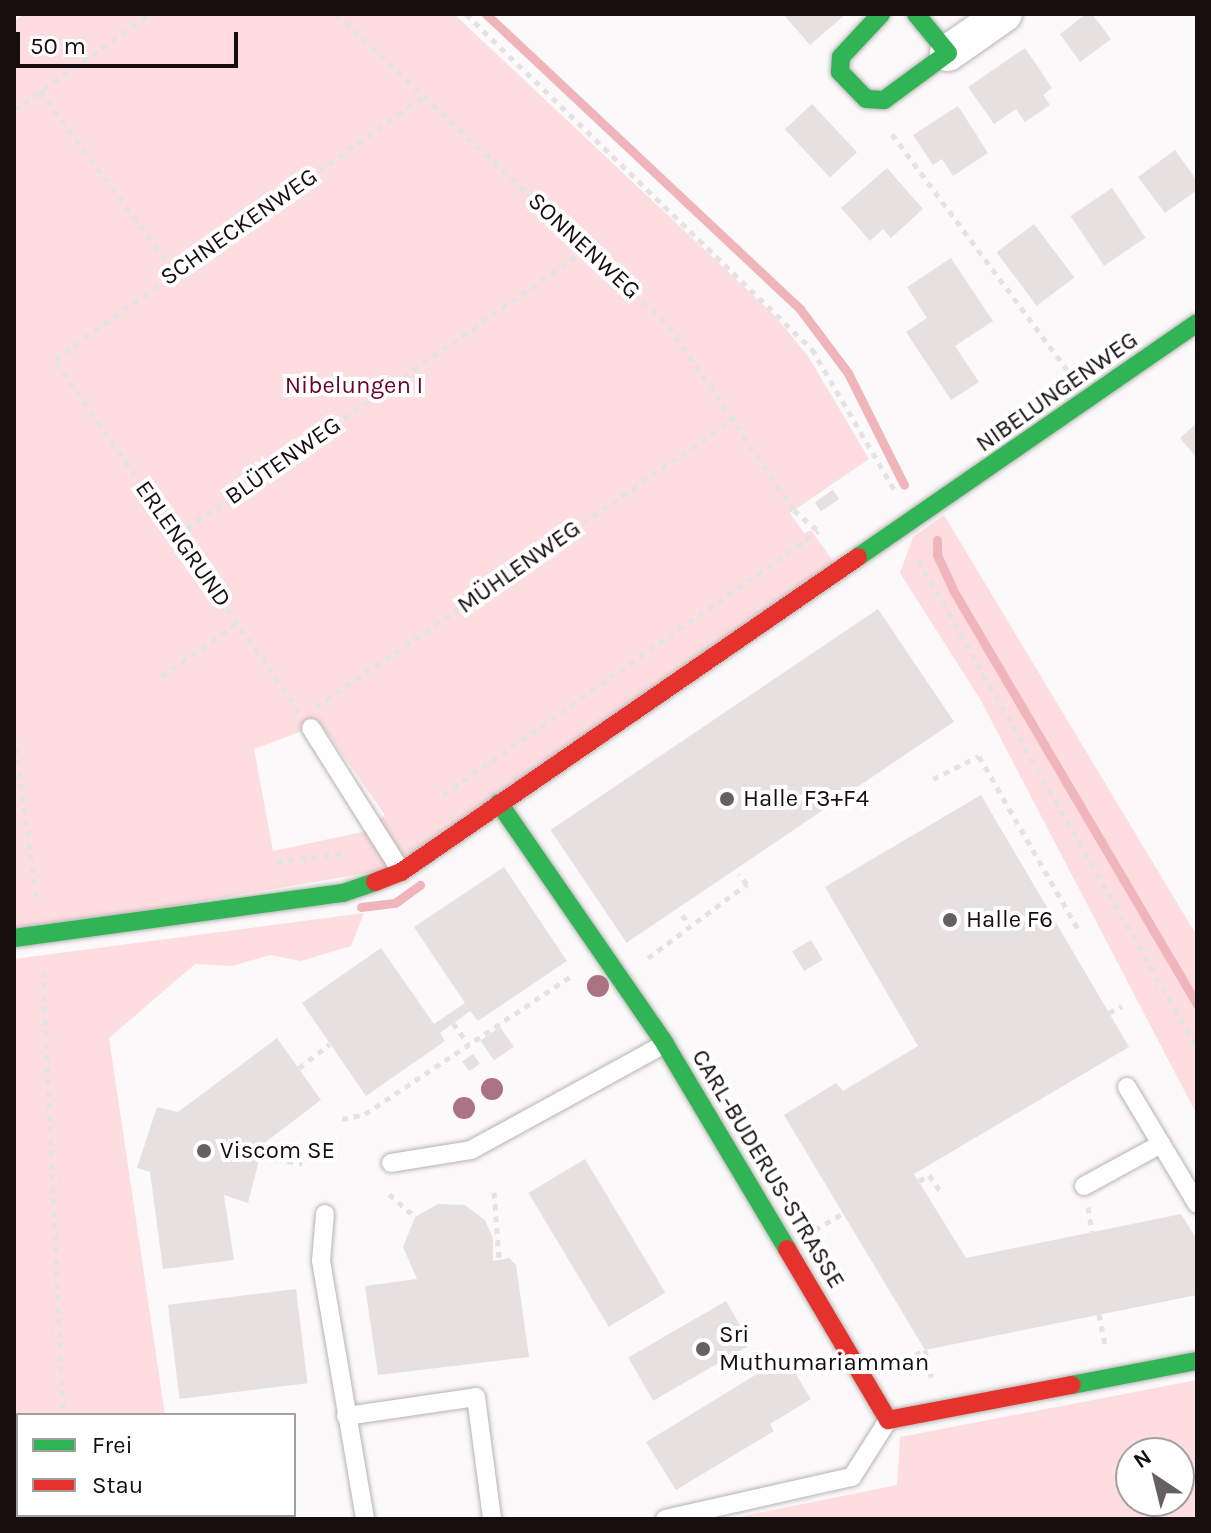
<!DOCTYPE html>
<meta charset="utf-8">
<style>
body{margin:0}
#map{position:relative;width:1211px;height:1533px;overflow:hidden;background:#fbf9f9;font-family:Karla,sans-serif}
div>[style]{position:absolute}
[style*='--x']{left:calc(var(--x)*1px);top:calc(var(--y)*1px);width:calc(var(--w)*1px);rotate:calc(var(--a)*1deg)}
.green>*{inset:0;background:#fddde0}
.stream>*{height:9px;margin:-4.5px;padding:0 4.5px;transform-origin:4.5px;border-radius:4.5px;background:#efb5bb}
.building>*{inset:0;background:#e6e0e1;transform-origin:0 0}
.path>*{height:5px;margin-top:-2.5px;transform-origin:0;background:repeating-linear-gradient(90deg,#e4e3e3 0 6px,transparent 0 12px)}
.roads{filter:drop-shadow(0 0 2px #b7b3b3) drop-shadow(0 0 2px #b7b3b3)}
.lane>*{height:18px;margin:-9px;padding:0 9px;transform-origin:9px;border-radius:9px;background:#fefefe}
.street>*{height:36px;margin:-18px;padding:0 18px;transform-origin:18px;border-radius:18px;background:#fefefe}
.fast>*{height:18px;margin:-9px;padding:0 9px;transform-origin:9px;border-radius:9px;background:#30b455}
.jam>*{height:18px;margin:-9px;padding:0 9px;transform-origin:9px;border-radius:9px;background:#e5322d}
.trees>*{width:22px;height:22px;margin:-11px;border-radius:50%;background:#ab7284}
.dots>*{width:22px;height:22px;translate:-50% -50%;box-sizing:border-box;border:4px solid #fff;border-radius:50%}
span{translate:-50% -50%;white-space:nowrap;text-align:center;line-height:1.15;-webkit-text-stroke:8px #fff;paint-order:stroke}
.street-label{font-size:24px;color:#160e0f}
.park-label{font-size:24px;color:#690424}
.poi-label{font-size:24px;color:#160e0f}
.left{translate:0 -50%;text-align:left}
.frame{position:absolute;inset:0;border:16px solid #160e0f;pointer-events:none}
.legend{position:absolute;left:16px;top:1413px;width:280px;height:104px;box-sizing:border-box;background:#fff;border:2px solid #a29f9f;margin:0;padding:10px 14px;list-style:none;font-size:24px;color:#160e0f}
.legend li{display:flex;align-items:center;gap:16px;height:40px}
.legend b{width:40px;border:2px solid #a29f9f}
.north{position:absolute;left:1115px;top:1437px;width:80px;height:80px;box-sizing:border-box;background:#fff;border:2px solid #a29f9f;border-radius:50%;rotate:325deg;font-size:22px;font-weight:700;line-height:32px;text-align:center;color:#160e0f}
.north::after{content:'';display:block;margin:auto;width:28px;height:36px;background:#666061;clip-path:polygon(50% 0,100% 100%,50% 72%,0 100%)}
.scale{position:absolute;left:16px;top:32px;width:222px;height:36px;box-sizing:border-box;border:4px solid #160e0f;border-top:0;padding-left:10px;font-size:24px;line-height:28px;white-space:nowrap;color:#160e0f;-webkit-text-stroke:6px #fff;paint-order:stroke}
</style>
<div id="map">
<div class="green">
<div style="clip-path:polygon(evenodd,25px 14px,454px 14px,774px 315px,808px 356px,869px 459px,790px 513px,804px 533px,811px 530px,838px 568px,402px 867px,14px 933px,14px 21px,25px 14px,321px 724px,385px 815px,362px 832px,273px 851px,254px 749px,321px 724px)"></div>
<div style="clip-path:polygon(944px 515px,1197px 936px,1197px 1115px,980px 699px,900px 573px,913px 537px)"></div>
<div style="clip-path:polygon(364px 913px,351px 946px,301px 961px,270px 955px,232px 966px,195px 964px,109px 1038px,165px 1415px,18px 1415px,18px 1515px,178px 1519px,14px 1519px,14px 959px)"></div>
<div style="clip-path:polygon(evenodd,1197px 1380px,1197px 1519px,728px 1519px,897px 1485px,900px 1437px,1197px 1380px,1131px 1453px,1179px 1453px,1179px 1501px,1131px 1501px,1131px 1453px)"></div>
</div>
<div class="stream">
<div style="--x:486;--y:14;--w:431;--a:43.2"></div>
<div style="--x:800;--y:309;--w:80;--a:53.1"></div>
<div style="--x:848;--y:373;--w:125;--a:63.4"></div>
<div style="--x:937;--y:540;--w:15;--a:90"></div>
<div style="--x:937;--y:555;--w:38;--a:65"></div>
<div style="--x:953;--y:590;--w:481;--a:59.5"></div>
<div style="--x:361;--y:907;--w:34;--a:-7"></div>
<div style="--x:395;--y:903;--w:31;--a:-36"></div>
</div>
<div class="building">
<div style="clip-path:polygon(783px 14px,846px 14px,810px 45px)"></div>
<div style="clip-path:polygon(1086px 14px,1092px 14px,1111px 39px,1080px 62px,1060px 34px)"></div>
<div style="clip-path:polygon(1025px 48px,1052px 88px,1043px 95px,1050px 105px,1025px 122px,1016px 109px,994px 124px,968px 87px)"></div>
<div style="left:812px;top:104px;width:66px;height:37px;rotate:47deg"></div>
<div style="clip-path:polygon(958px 106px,988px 153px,953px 176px,942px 159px,933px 165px,913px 135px)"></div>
<div style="clip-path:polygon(1175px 150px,1197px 181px,1197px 190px,1165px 213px,1138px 177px)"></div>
<div style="clip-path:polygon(887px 168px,923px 209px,891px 238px,883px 229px,870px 241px,841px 208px)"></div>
<div style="left:1112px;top:188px;width:60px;height:50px;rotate:56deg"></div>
<div style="left:1034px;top:224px;width:67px;height:47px;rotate:53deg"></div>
<div style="clip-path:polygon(951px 258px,993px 321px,955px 346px,979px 382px,951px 400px,906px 332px,927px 318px,907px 287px)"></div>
<div style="clip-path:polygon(1197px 423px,1197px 458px,1180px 438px)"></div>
<div style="left:833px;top:490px;width:11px;height:22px;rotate:56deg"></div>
<div style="left:878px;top:609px;width:136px;height:395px;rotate:56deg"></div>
<div style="clip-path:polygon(981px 795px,1129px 1047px,914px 1174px,966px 1258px,1181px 1214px,1197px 1240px,1197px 1295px,925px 1350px,784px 1115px,836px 1083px,843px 1091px,918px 1046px,825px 887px)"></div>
<div style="clip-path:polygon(504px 867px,567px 961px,478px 1021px,470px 1011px,440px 1033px,445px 1041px,366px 1096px,302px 1003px,381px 948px,434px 1024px,465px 1003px,414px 927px)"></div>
<div style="left:811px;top:940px;width:23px;height:22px;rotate:59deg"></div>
<div style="left:500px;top:1027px;width:24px;height:24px;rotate:55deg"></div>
<div style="clip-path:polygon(277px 1038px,321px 1100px,263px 1144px,248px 1203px,224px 1195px,234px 1260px,163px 1269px,150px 1172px,137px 1168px,157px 1107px,178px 1112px)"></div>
<div style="left:473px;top:1054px;width:12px;height:13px;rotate:55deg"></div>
<div style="left:585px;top:1159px;width:156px;height:66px;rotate:59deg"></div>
<div style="clip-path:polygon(438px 1204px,465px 1205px,485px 1220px,493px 1238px,493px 1261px,509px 1258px,516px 1265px,529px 1357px,378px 1375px,365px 1286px,417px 1279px,403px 1247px,415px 1217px)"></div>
<div style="left:296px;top:1289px;width:95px;height:129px;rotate:83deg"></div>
<div style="left:726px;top:1301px;width:50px;height:113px;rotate:60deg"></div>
<div style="clip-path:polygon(785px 1357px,811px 1399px,770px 1424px,774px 1431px,676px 1490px,646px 1442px)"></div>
</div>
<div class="path">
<div style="--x:336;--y:14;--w:456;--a:43.1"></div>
<div style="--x:669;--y:326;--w:222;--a:55.8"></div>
<div style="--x:794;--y:510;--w:32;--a:41"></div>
<div style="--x:466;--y:14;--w:482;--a:44.1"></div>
<div style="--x:812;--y:349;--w:164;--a:59.7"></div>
<div style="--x:40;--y:91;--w:227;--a:53.4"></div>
<div style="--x:14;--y:110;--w:166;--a:-35.2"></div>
<div style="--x:892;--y:134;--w:294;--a:53.4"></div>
<div style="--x:177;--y:535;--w:499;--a:-34.9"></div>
<div style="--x:918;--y:560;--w:562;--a:60.24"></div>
<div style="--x:162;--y:676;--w:93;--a:-34.9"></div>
<div style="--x:316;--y:707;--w:509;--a:-34.6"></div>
<div style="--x:299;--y:712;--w:429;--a:-124.7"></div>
<div style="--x:55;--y:359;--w:453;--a:-35.5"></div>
<div style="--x:14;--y:736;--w:167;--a:82.1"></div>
<div style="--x:933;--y:779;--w:51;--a:-26.6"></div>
<div style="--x:979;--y:756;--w:203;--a:60.2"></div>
<div style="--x:443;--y:795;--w:459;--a:-35.1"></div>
<div style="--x:276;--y:862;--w:67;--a:-7.8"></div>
<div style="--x:682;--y:915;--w:11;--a:49"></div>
<div style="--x:648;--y:958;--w:124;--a:-36.8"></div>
<div style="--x:747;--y:884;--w:13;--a:-132"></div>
<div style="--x:43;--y:971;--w:444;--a:87.4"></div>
<div style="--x:1109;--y:1013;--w:15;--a:-28"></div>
<div style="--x:453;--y:1023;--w:26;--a:54"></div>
<div style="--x:299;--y:1068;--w:39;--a:-38"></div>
<div style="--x:342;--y:1119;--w:24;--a:-12"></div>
<div style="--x:365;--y:1114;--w:252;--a:-33.8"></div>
<div style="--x:264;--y:1156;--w:39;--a:12"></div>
<div style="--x:919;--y:1181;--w:12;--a:-31"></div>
<div style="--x:929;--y:1175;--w:19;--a:55"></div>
<div style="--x:494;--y:1192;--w:67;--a:85.7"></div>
<div style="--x:389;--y:1194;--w:35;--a:41"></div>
<div style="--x:1088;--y:1207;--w:25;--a:81"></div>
<div style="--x:815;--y:1230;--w:33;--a:-31"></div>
<div style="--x:1099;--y:1314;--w:32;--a:79"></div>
<div style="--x:893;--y:1365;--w:35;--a:-25"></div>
<div style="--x:925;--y:1350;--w:28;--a:77"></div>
<div style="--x:54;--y:1519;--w:4;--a:-76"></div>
</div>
<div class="roads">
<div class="lane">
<div style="--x:311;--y:728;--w:169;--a:57.8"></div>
<div style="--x:1127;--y:1087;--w:136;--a:59.1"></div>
<div style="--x:391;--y:1163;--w:81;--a:-9.2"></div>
<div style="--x:471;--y:1150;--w:221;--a:-28.7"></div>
<div style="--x:1084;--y:1186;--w:88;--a:-28.6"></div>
<div style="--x:325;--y:1214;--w:47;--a:94.9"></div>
<div style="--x:321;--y:1261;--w:262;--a:80.3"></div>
<div style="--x:346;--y:1416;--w:131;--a:-8.3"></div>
<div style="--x:476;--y:1397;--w:123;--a:82.5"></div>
<div style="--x:665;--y:1519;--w:192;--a:-12.7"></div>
<div style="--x:852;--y:1477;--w:67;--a:-57.7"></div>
</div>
<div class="street">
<div style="--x:948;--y:53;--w:68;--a:-34.9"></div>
</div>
<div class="fast">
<div style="--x:881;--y:14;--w:59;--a:132.9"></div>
<div style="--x:841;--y:57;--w:15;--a:94"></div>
<div style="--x:840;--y:72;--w:37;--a:46"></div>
<div style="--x:866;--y:99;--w:18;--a:3"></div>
<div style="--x:884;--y:100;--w:79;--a:-36.3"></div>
<div style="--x:948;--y:53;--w:50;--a:-129.4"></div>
<div style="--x:858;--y:557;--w:412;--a:-34.6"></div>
<div style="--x:499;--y:803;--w:293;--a:55.4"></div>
<div style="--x:665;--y:1044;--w:239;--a:59.2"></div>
<div style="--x:14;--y:938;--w:332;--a:-7.8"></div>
<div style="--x:343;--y:893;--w:34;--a:-19"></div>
<div style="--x:1072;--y:1385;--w:127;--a:-10.9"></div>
</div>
<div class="jam">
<div style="--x:375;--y:882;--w:28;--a:-21"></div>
<div style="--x:401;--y:872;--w:555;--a:-34.58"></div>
<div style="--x:787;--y:1249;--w:199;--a:59.4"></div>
<div style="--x:888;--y:1420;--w:187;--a:-10.8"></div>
</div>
</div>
<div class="trees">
<div style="left:598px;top:986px"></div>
<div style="left:492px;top:1089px"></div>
<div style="left:464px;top:1108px"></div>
</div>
<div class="dots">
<div style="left:727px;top:799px;background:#666061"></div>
<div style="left:950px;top:920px;background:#666061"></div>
<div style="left:204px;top:1151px;background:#666061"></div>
<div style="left:703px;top:1349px;background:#666061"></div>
</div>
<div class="street-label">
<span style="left:239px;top:227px;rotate:-35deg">SCHNECKENWEG</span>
<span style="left:584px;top:246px;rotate:43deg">SONNENWEG</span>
<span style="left:1057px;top:392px;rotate:-35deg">NIBELUNGENWEG</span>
<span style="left:283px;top:461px;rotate:-35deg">BLÜTENWEG</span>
<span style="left:183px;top:544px;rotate:55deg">ERLENGRUND</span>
<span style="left:519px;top:567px;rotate:-35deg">MÜHLENWEG</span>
<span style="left:768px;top:1169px;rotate:59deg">CARL-BUDERUS-STRASSE</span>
</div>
<div class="park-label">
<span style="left:354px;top:386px">Nibelungen I</span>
</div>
<div class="poi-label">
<span class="left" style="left:743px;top:799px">Halle F3+F4</span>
<span class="left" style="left:966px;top:920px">Halle F6</span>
<span class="left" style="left:220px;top:1151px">Viscom SE</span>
<span class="left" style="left:719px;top:1349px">Sri<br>Muthumariamman</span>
</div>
<div class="frame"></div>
<ul class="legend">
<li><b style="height:10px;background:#30b455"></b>Frei</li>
<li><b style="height:10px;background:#e5322d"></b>Stau</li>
</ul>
<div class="north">N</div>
<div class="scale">50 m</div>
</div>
